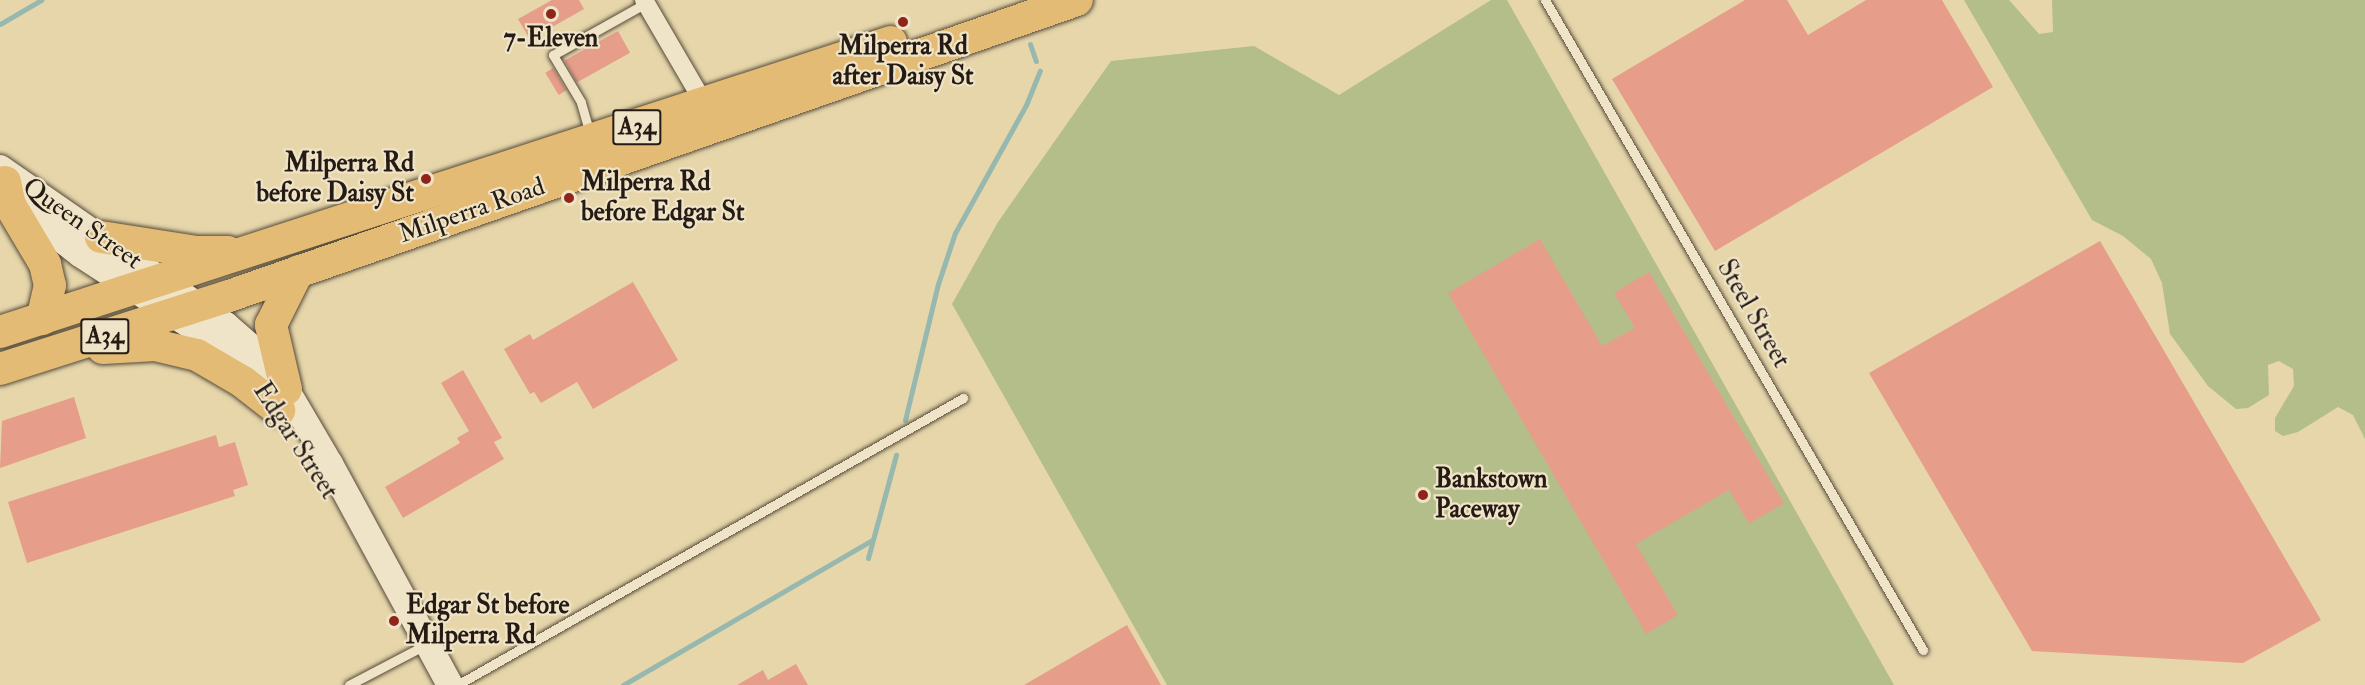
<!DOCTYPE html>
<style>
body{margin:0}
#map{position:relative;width:2365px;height:685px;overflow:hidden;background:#e6d6aa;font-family:"IM FELL Double Pica",serif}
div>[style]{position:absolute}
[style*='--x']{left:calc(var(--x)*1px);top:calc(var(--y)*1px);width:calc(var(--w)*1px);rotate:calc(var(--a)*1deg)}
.green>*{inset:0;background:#b3be8a}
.stream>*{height:5px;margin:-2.5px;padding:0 2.5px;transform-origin:2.5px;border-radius:2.5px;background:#97b8ae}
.building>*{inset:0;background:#e69e8b;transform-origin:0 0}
.roads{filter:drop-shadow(0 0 2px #554a3a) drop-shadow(0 0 2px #554a3a)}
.lane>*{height:9px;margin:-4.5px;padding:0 4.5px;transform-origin:4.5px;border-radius:4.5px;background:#efe4c8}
.street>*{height:18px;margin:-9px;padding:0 9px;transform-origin:9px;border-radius:9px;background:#efe4c8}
.secondary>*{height:26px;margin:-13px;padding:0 13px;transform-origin:13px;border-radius:13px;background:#efe4c8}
.highway>*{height:32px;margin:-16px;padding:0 16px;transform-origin:16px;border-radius:16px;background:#e3bb75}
.dots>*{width:16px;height:16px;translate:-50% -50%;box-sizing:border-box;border:3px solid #efe4c8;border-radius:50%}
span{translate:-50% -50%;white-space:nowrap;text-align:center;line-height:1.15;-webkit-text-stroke:4.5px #efe4c8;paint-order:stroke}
.shield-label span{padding:2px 4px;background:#efe4c8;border:2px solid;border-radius:4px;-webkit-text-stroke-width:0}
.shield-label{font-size:24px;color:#251b14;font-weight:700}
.poi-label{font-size:26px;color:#251b14;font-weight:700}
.right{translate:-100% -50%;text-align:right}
.left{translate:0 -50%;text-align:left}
.street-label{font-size:26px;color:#251b14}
</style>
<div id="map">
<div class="green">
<div style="clip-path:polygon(1491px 0,1507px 0,1894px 685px,1167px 685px,952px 304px,998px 222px,1111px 61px,1254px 46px,1339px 95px)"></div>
<div style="clip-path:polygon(1964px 0,2009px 0,2039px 34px,2053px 32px,2052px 0,2365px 0,2365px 439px,2353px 415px,2338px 407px,2298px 432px,2283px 436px,2275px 431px,2275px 418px,2294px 386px,2293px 369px,2279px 361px,2268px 365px,2269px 395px,2248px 408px,2236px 409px,2208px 386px,2170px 334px,2162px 283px,2151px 259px,2123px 236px,2092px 220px)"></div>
</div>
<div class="stream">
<div style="--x:0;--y:24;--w:48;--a:-30.3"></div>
<div style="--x:1030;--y:44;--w:18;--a:71"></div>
<div style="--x:905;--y:420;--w:140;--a:-76.4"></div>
<div style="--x:938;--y:284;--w:54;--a:-71.6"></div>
<div style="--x:955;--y:233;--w:146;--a:-61"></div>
<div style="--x:1026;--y:105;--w:37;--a:-68"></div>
<div style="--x:868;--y:558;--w:107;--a:-74.8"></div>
<div style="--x:623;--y:685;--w:288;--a:-30.2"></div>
</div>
<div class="building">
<div style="clip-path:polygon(552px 0,579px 0,584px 9px,547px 30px,545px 26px,528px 36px,518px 19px)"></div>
<div style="clip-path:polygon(1745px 0,1787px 0,1808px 35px,1866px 0,1942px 0,1993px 87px,1715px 251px,1612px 79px)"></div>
<div style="left:618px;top:31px;width:25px;height:61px;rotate:61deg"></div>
<div style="left:553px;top:68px;width:26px;height:9px;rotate:59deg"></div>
<div style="clip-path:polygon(1540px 239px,1602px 346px,1635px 328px,1614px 293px,1649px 272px,1784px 503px,1749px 524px,1729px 490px,1636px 544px,1678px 615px,1646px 634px,1448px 293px)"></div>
<div style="clip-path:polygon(2100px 241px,2321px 620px,2243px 663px,2032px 651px,1869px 373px)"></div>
<div style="clip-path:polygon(633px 282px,678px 360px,593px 409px,577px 382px,541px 403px,534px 392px,530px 394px,504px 349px,530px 334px,533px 340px)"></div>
<div style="clip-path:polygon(463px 370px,502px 438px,494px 442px,504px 459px,403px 518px,385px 487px,460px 443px,457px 438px,469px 431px,441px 383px)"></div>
<div style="clip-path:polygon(74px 397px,86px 438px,0 468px,2px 421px)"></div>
<div style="clip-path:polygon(216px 435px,219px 447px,235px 442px,248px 485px,233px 490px,235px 496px,27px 563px,8px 502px)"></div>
<div style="clip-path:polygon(1127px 625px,1161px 685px,1024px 685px)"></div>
<div style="clip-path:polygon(796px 664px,808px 685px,737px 685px,763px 670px,768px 680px)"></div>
</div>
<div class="roads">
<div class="lane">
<div style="--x:1545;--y:0;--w:752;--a:59.82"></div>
<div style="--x:590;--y:134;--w:33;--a:-106"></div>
<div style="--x:581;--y:102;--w:55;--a:-120.8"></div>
<div style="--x:553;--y:55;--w:107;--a:-29.2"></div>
<div style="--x:349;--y:685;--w:88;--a:-27.7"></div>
<div style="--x:457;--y:685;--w:582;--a:-29.56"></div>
</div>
<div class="street">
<div style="--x:644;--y:0;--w:121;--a:59.8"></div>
</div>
<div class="secondary">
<div style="--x:0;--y:168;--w:275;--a:34.8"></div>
<div style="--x:226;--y:325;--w:41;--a:41.1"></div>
<div style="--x:257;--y:352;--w:47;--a:51.9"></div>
<div style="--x:286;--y:389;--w:87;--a:59.6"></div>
<div style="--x:330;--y:464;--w:251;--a:61.5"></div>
<div style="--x:16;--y:198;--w:28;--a:48"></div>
<div style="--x:35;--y:219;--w:57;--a:37.9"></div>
<div style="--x:80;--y:254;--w:143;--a:33"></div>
<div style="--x:200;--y:332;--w:77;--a:40.8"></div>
</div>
<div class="highway">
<div style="--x:5;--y:182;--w:24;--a:78"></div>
<div style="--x:10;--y:205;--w:69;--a:59.3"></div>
<div style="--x:45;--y:264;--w:22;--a:77"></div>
<div style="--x:50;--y:285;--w:35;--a:103"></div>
<div style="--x:101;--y:237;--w:97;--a:8.9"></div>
<div style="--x:197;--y:252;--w:31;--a:0"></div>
<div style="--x:0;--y:332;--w:937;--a:-18.03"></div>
<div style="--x:103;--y:348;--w:52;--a:-3.3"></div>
<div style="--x:155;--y:345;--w:43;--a:13.4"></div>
<div style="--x:197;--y:355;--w:53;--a:30.4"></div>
<div style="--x:243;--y:382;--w:46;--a:37.9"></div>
<div style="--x:0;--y:369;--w:240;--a:-17.7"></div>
<div style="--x:229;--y:296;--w:898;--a:-19.24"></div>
<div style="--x:286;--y:389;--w:66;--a:-103.2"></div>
<div style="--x:271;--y:325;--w:60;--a:-63.4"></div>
</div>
</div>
<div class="dots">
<div style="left:551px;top:14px;background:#8f2418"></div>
<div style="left:903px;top:22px;background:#8f2418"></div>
<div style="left:426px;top:179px;background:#8f2418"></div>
<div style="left:569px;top:198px;background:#8f2418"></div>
<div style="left:1423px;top:495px;background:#8f2418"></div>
<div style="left:394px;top:621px;background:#8f2418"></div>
</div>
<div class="shield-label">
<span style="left:637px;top:127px">A34</span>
<span style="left:105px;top:336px">A34</span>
</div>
<div class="poi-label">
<span style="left:551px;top:39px">7-Eleven</span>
<span style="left:903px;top:62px">Milperra Rd<br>after Daisy St</span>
<span class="right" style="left:414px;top:179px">Milperra Rd<br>before Daisy St</span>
<span class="left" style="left:581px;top:198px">Milperra Rd<br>before Edgar St</span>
<span class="left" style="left:1435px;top:495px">Bankstown<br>Paceway</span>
<span class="left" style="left:406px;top:621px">Edgar St before<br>Milperra Rd</span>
</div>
<div class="street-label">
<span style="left:472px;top:211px;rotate:-19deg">Milperra Road</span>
<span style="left:82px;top:224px;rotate:35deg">Queen Street</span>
<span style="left:1753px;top:314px;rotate:60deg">Steel Street</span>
<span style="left:295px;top:441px;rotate:57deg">Edgar Street</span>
</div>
</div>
